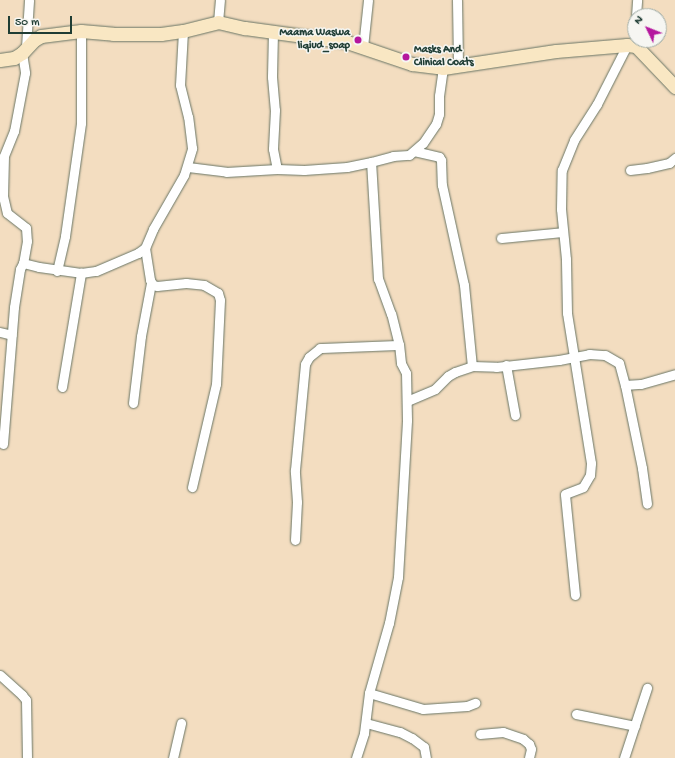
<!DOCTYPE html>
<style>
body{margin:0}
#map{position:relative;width:675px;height:758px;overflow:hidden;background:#f3ddc0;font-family:"Gochi Hand",sans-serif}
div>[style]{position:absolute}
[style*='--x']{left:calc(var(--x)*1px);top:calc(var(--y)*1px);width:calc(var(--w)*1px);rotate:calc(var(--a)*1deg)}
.roads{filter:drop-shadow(0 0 1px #697565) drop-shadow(0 0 1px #697565)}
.street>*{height:9px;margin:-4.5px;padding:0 4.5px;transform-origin:4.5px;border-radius:4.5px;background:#fff}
.secondary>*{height:13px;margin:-6.5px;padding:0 6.5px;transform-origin:6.5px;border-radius:6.5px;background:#f9e7c3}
.dots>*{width:11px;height:11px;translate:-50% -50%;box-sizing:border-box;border:2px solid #f6f6f2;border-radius:50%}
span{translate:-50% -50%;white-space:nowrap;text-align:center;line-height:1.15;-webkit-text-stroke:3px #f6f6f2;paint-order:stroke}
.poi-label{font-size:11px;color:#1f3d34;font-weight:700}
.right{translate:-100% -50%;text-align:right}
.left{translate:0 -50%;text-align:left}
.north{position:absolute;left:627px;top:8px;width:40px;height:40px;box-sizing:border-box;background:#f6f6f2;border:1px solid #a0aca6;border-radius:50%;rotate:313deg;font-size:11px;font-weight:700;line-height:16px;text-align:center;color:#1f3d34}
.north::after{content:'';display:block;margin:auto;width:14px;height:18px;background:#b5179e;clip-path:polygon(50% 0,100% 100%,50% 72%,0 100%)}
.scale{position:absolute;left:8px;top:16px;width:64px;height:18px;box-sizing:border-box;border:2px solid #1f3d34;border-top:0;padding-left:5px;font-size:12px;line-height:14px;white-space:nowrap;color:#1f3d34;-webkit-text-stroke:3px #f6f6f2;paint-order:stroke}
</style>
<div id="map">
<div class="roads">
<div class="street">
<div style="--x:457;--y:0;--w:65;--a:89.1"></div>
<div style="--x:636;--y:16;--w:16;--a:-86"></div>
<div style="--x:218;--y:22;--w:22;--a:-85"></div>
<div style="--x:273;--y:32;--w:45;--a:91.3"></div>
<div style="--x:272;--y:77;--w:33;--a:85"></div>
<div style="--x:275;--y:110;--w:39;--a:93"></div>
<div style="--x:273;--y:149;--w:20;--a:79"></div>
<div style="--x:277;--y:169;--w:27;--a:2"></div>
<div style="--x:304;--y:170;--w:43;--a:-4"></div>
<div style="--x:347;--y:167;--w:25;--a:-12"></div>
<div style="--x:26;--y:47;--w:47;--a:-86.3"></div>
<div style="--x:363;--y:47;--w:47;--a:-83.9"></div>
<div style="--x:22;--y:53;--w:20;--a:81"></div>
<div style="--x:25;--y:73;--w:59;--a:100.7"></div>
<div style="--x:14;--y:131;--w:27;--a:112"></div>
<div style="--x:4;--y:156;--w:40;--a:91.4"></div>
<div style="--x:3;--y:196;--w:17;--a:77"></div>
<div style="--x:7;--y:213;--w:24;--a:38"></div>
<div style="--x:26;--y:228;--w:13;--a:86"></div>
<div style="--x:27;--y:241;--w:22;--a:100"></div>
<div style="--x:414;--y:151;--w:26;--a:13"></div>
<div style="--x:439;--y:157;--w:4;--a:56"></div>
<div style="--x:441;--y:160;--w:25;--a:88"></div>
<div style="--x:442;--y:185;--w:102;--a:77.6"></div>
<div style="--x:464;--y:285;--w:81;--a:84.4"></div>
<div style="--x:188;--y:167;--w:38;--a:7"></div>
<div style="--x:226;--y:172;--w:51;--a:-3.4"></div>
<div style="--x:630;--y:170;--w:17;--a:-7"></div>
<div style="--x:647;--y:168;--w:23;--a:-13"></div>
<div style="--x:669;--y:163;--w:8;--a:-40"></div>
<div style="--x:501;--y:238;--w:62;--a:-5.5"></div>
<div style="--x:145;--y:248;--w:32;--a:81"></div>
<div style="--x:150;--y:280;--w:6;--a:59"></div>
<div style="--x:153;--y:285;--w:4;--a:14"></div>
<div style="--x:157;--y:286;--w:29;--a:-6"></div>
<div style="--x:186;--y:283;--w:18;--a:6"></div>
<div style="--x:204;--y:285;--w:16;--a:30"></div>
<div style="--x:218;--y:293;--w:7;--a:74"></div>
<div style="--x:220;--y:300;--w:84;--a:92.7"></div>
<div style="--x:216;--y:384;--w:106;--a:103.1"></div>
<div style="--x:57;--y:271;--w:36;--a:-77"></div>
<div style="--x:65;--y:236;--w:114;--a:-81.9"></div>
<div style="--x:81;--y:123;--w:92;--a:-90"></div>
<div style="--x:0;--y:332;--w:12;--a:14"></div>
<div style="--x:506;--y:365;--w:51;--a:79.8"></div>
<div style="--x:625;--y:385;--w:85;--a:78.4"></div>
<div style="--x:642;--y:468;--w:36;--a:82"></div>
<div style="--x:62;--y:387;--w:116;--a:-80.5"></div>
<div style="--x:407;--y:401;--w:30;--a:-23"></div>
<div style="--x:435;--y:389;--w:18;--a:-45"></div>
<div style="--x:448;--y:376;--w:8;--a:-30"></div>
<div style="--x:455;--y:372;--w:18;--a:-19"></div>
<div style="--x:472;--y:366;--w:24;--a:2"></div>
<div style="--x:496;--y:367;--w:63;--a:-6.3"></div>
<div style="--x:559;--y:360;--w:31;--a:-11"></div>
<div style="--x:589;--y:354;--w:16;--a:4"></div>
<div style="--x:605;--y:355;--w:16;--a:30"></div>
<div style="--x:619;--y:363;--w:23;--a:75"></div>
<div style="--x:625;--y:385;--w:16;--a:-4"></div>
<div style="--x:641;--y:384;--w:35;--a:-16"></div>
<div style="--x:133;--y:403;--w:67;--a:-83.2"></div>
<div style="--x:141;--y:336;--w:54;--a:-79.3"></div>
<div style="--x:3;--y:444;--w:137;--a:-85.4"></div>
<div style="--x:14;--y:307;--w:38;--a:-81"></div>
<div style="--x:20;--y:269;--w:7;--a:-63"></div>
<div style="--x:23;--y:263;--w:16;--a:14"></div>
<div style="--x:39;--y:267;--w:42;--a:8.1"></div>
<div style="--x:81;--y:273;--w:15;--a:-8"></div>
<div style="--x:96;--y:271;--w:46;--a:-23.2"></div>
<div style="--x:138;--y:253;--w:9;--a:-36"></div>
<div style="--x:145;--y:248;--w:21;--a:-67"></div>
<div style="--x:153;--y:229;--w:62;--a:-60.1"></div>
<div style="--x:184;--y:175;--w:28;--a:-73"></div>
<div style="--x:192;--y:148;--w:31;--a:-97"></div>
<div style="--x:188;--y:117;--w:33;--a:-104"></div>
<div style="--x:180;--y:85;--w:54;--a:-86.8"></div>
<div style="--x:295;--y:540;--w:38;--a:-87"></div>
<div style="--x:297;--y:502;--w:32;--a:-94"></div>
<div style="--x:295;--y:470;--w:106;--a:-84.6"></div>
<div style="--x:305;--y:364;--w:8;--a:-60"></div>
<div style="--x:309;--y:357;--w:14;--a:-39"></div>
<div style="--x:320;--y:348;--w:79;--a:-2.2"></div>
<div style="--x:575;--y:595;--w:101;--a:-95.7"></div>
<div style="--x:565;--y:494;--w:19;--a:-21"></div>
<div style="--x:583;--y:487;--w:14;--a:-60"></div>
<div style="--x:590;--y:475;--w:12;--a:-85"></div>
<div style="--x:591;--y:463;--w:152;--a:-99.1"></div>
<div style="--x:567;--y:313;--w:54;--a:-91.1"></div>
<div style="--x:566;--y:259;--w:50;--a:-95.7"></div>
<div style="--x:561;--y:209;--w:39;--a:-89"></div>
<div style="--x:562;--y:170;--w:32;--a:-68"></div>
<div style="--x:574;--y:140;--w:43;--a:-57.4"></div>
<div style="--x:597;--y:104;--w:66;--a:-63"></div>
<div style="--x:0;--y:675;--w:30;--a:42"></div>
<div style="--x:22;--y:695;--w:6;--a:51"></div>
<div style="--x:26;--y:700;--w:58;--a:89"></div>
<div style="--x:369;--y:693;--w:56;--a:16.5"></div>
<div style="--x:423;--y:709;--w:44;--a:-3.9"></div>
<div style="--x:467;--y:706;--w:9;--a:-21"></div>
<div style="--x:576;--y:714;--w:60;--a:11.5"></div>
<div style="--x:366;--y:723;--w:35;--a:15"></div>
<div style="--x:400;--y:732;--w:13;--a:27"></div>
<div style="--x:412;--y:738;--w:15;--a:37"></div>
<div style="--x:424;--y:747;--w:11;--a:80"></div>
<div style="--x:480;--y:734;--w:23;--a:-5"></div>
<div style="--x:503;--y:732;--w:21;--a:19"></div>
<div style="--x:523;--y:739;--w:8;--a:40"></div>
<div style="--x:529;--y:744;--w:5;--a:68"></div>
<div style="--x:531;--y:749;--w:9;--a:103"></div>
<div style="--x:173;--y:758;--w:36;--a:-77"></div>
<div style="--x:356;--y:758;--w:26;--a:-72"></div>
<div style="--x:364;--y:733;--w:40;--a:-82.9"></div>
<div style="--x:369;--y:693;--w:73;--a:-74.1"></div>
<div style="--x:389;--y:623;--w:47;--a:-78.9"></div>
<div style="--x:398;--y:577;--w:157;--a:-86.7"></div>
<div style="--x:407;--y:420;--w:47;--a:-91.2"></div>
<div style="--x:406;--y:373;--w:11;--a:-117"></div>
<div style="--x:401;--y:363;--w:18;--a:-96"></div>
<div style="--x:399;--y:345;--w:32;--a:-104"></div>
<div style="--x:391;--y:314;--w:37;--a:-110"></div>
<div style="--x:378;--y:279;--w:117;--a:-93.4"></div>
<div style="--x:371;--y:162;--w:23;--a:-15"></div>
<div style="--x:393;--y:156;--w:16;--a:-4"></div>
<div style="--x:409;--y:155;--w:18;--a:-41"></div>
<div style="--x:423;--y:143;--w:23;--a:-56"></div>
<div style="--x:436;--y:124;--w:10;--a:-73"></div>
<div style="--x:439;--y:114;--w:18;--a:-90"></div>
<div style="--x:439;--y:96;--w:28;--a:-82"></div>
<div style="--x:624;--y:758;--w:74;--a:-71.8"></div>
</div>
<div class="secondary">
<div style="--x:0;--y:60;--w:14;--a:-8"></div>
<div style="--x:14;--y:58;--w:9;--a:-32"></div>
<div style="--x:22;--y:53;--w:18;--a:-47"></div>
<div style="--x:34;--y:40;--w:8;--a:-30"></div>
<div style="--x:41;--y:36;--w:40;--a:-7.1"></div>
<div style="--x:81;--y:31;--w:32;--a:5"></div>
<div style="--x:113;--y:34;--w:48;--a:0"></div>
<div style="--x:161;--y:34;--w:22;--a:-8"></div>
<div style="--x:183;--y:31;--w:36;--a:-14"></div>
<div style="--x:218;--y:22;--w:28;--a:13"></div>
<div style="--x:245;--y:28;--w:103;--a:7.8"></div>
<div style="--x:347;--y:42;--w:69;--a:18.7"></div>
<div style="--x:412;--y:64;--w:31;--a:7"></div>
<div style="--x:443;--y:68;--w:114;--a:-8.6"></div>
<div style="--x:556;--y:51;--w:71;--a:-4.8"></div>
<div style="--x:627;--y:45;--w:9;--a:6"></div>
<div style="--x:636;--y:46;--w:57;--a:46.4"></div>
</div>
</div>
<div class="dots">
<div style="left:358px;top:40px;background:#b5179e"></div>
<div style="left:406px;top:57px;background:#b5179e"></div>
</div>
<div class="poi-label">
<span class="right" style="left:350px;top:40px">Maama Waswa<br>liqiud_soap</span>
<span class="left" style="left:414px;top:57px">Masks And<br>Clinical Coats</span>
</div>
<div class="north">N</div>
<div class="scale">50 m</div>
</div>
